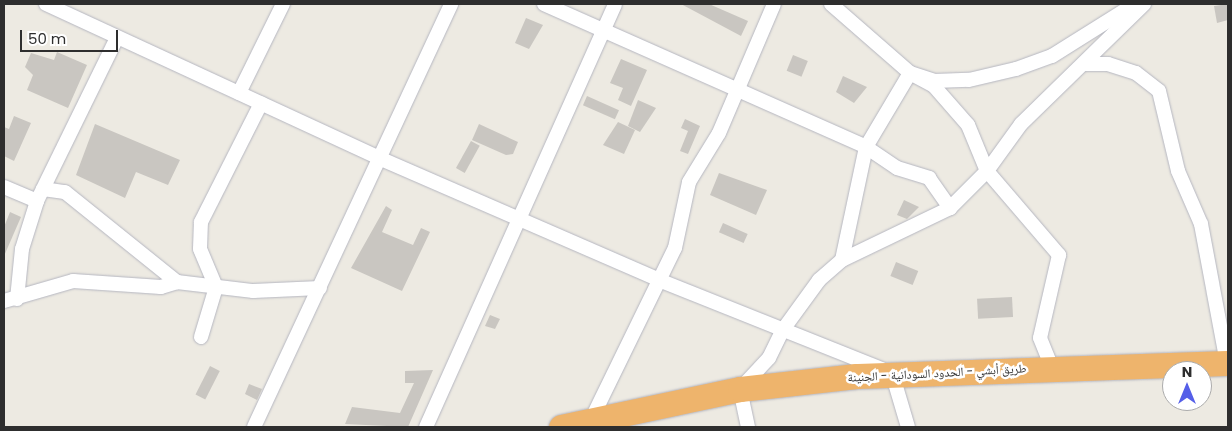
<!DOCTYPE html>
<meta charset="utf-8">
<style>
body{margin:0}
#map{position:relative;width:1232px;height:431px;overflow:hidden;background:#edeae2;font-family:Poppins,"Noto Naskh Arabic",sans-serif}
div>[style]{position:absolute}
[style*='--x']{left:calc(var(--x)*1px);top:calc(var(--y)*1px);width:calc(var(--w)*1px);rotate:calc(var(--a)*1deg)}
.building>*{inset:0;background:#c9c6c1;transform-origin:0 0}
.roads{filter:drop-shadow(0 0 1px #b5b6c0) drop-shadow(0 0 1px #b5b6c0)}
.street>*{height:14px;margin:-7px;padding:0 7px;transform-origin:7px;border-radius:7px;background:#fff}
.highway>*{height:25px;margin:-12.5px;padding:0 12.5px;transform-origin:12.5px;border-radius:12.5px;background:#eeb46c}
span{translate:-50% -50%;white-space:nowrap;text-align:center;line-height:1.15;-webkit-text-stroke:5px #fff;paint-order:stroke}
.street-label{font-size:12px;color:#2e2e2e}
.frame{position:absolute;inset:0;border:5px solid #2e2e2e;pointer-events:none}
.north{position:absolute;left:1162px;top:361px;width:50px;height:50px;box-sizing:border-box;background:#fff;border:1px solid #ababab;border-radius:50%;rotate:0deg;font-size:14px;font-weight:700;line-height:20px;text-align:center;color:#2e2e2e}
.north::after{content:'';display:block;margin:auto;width:18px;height:22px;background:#555fe8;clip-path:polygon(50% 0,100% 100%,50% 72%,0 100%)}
.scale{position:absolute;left:20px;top:30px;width:98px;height:22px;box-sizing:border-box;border:2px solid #2e2e2e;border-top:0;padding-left:6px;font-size:15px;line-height:18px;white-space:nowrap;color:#2e2e2e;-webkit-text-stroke:4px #fff;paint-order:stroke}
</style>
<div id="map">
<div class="building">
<div style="clip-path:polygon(681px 4px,709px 4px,748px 21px,741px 36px)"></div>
<div style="clip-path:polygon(1228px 4px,1228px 20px,1217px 23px,1214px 6px)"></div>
<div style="clip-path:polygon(526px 18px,543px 25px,529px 49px,515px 43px)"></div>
<div style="clip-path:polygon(57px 52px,87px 65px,68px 108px,27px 90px,33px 75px,25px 67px,31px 53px,54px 60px)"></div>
<div style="left:793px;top:55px;width:16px;height:17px;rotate:22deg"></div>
<div style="clip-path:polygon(621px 59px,647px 70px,631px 106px,618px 100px,623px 88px,610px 83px)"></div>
<div style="clip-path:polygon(843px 76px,867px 87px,854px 103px,836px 92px)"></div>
<div style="left:587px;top:96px;width:35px;height:10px;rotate:24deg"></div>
<div style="clip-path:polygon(638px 100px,656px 108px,640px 132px,628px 126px)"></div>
<div style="clip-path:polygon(14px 116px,31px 123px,14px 161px,4px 156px,4px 127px,9px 129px)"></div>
<div style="clip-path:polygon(685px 119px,700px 126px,688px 154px,680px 151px,688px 131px,681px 128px)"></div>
<div style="clip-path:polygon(618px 122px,635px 130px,624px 154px,603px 145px)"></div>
<div style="clip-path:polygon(95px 124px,180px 160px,168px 185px,136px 172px,125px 198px,76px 175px)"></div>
<div style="clip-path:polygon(479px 124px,518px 142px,513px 154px,506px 155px,472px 140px)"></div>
<div style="left:471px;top:141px;width:10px;height:31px;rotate:29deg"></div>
<div style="clip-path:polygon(719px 173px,767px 190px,756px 215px,710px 195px)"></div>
<div style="clip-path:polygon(904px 200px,919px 207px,907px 219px,897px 215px)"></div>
<div style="clip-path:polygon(386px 206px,392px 210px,382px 232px,413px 245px,421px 228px,430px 232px,402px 291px,351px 268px)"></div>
<div style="clip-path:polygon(10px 212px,21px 217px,4px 256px,4px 227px)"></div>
<div style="left:723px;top:223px;width:27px;height:10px;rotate:24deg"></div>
<div style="left:896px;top:262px;width:24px;height:15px;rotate:22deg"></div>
<div style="left:1012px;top:297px;width:20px;height:35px;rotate:87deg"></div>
<div style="clip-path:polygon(490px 315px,500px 319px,495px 329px,485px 326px)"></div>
<div style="left:210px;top:366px;width:11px;height:32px;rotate:27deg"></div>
<div style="clip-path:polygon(433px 370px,408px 427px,345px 424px,352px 407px,400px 413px,414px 383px,405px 383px,405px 371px)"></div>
<div style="clip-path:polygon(249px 384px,262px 389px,257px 400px,245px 394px)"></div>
</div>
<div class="roads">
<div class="street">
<div style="--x:46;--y:4;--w:367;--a:24.8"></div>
<div style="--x:379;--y:158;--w:305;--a:23.5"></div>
<div style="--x:659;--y:280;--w:251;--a:21.8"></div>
<div style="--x:892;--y:373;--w:56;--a:73.5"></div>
<div style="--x:544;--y:4;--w:352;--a:23.9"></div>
<div style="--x:866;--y:147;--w:37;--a:34"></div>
<div style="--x:897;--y:168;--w:34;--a:17"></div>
<div style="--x:929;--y:178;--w:37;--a:55"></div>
<div style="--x:831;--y:4;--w:105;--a:41.1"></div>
<div style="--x:910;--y:73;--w:26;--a:28"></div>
<div style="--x:933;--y:85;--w:53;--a:48.8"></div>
<div style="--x:968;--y:125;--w:50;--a:67.6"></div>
<div style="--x:987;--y:171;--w:111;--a:49.4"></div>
<div style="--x:1059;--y:255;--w:85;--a:102.9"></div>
<div style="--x:1040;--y:338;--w:32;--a:68"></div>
<div style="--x:1084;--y:64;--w:24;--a:0"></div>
<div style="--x:1108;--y:64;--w:29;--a:18"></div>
<div style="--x:1136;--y:73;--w:29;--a:38"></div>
<div style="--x:1159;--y:91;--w:82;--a:76.6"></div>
<div style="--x:1178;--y:171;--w:58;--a:66.5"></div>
<div style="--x:1201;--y:224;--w:141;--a:79.4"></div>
<div style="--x:239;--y:93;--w:99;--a:-63.7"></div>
<div style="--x:4;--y:187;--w:36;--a:23"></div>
<div style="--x:43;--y:189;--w:22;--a:8"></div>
<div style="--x:65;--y:192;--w:144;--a:38.8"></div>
<div style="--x:842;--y:260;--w:116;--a:-78"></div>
<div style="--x:866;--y:147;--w:86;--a:-59.3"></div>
<div style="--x:910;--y:73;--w:25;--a:18"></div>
<div style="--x:934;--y:81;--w:35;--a:-2"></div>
<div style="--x:969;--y:80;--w:48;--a:-13.2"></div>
<div style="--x:1016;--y:69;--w:38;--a:-20"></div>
<div style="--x:1052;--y:56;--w:98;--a:-32.1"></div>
<div style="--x:17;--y:299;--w:50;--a:-84.3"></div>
<div style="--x:22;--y:249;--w:50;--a:-72.6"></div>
<div style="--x:37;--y:201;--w:182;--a:-63.9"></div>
<div style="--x:4;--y:301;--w:72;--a:-16.2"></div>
<div style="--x:73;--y:281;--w:88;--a:3.9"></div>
<div style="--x:161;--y:287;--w:17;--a:-17"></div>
<div style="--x:177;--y:282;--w:77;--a:6.8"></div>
<div style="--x:253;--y:291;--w:67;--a:-2.6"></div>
<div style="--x:201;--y:337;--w:52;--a:-73.3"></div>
<div style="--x:216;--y:287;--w:41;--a:-112.8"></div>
<div style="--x:200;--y:249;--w:27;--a:-88"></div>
<div style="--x:201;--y:222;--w:133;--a:-63.2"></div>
<div style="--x:591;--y:420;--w:191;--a:-64"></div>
<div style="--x:675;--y:248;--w:67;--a:-78"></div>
<div style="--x:689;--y:182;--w:57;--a:-58.5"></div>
<div style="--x:719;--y:133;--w:140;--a:-66.9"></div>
<div style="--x:254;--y:427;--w:467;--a:-65"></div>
<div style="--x:426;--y:427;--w:463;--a:-65.9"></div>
<div style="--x:748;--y:427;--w:39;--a:-102"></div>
<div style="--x:740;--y:389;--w:42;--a:-46.9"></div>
<div style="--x:769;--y:358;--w:30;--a:-64"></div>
<div style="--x:782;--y:331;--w:63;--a:-54"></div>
<div style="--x:819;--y:280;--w:30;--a:-41"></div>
<div style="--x:842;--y:260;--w:120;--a:-25.7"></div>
<div style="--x:950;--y:208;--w:52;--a:-45"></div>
<div style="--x:987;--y:171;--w:58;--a:-54.1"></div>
<div style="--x:1021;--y:124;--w:172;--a:-44.3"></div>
</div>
<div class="highway">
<div style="--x:561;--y:427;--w:183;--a:-12"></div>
<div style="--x:740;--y:389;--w:117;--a:-6.4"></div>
<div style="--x:856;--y:376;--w:372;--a:-2"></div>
</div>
</div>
<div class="street-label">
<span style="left:937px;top:373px;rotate:-3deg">طريق أبشي - الحدود السودانية - الجنينة</span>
</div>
<div class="frame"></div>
<div class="north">N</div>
<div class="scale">50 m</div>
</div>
